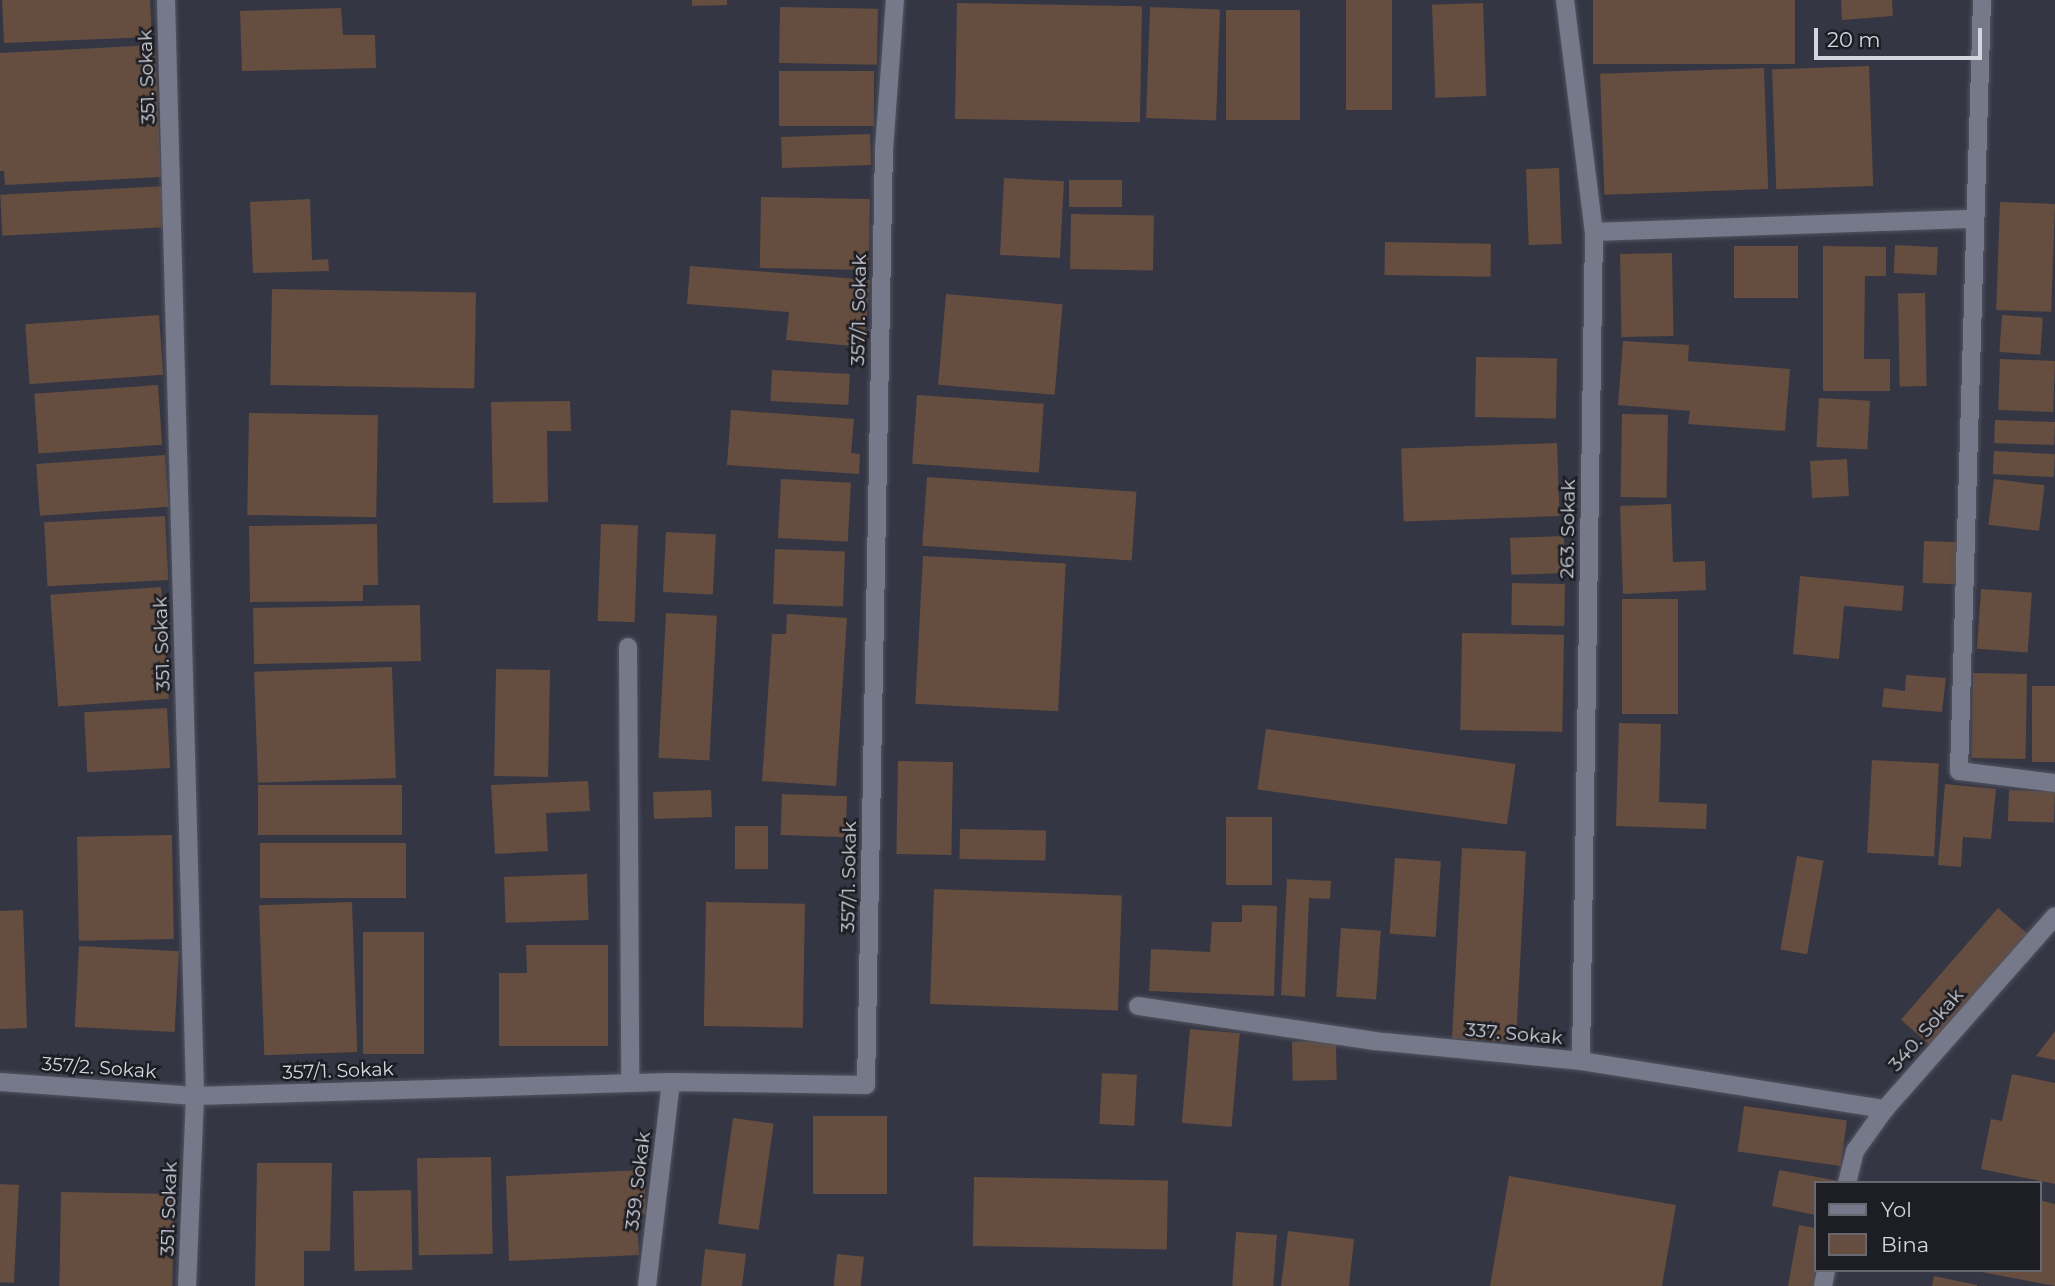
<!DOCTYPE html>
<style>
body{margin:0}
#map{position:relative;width:2055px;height:1286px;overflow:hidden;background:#343644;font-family:Montserrat,sans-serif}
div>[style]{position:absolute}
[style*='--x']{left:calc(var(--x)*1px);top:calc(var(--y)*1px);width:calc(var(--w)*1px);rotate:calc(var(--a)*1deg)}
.building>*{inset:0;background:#654d3f;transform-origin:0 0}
.roads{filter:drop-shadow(0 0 2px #535460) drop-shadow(0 0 2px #535460)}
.minor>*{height:18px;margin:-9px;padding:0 9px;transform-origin:9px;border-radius:9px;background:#767989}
span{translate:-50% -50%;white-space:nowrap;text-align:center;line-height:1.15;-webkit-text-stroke:5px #1d1e24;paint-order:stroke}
.street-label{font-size:19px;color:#d4d5df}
.legend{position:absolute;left:1814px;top:1181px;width:228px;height:91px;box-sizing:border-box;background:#1d1e24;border:2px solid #66676f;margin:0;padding:9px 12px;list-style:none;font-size:21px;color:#d4d5df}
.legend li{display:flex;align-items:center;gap:14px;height:35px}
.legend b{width:35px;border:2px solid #66676f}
.scale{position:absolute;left:1814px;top:28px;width:168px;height:32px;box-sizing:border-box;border:4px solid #d4d5df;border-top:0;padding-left:9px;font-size:21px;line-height:24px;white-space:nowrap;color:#d4d5df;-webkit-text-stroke:5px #1d1e24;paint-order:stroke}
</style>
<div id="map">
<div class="building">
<div style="clip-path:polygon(2px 0,150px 0,152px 37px,4px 43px)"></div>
<div style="clip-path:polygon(692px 0,727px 0,727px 5px,692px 6px)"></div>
<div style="left:1346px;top:0;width:46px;height:110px"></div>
<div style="left:1593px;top:0;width:202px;height:64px"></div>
<div style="clip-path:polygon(1841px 0,1892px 0,1893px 16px,1842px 20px)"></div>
<div style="left:957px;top:3px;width:185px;height:116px;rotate:1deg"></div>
<div style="left:1483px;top:3px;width:93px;height:51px;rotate:88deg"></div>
<div style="left:780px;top:7px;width:98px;height:56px;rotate:1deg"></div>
<div style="left:1150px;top:7px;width:70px;height:111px;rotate:2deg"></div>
<div style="clip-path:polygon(341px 8px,343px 35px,375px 35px,376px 68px,242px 71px,240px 11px)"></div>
<div style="left:1226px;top:10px;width:74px;height:110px"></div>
<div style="clip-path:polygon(155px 45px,161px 177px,5px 185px,4px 171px,0 171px,0 53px)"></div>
<div style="left:1869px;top:66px;width:120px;height:97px;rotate:88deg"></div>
<div style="left:1764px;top:68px;width:121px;height:164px;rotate:88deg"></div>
<div style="left:779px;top:71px;width:95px;height:55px"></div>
<div style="left:870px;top:134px;width:31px;height:89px;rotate:88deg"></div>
<div style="left:1559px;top:168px;width:76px;height:33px;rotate:88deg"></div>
<div style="left:1004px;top:178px;width:60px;height:77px;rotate:3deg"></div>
<div style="left:1069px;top:180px;width:53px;height:27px"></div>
<div style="left:166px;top:186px;width:41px;height:166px;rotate:87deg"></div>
<div style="left:761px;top:197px;width:109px;height:71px;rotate:1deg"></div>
<div style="clip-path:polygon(310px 199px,312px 260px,328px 259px,329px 271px,253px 273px,250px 202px)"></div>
<div style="left:2000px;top:202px;width:55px;height:108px;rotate:2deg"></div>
<div style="left:1071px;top:214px;width:83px;height:55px;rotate:1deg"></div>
<div style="left:1385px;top:242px;width:106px;height:33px;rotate:1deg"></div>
<div style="left:1895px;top:245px;width:43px;height:28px;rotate:3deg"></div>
<div style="left:1734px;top:246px;width:64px;height:52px"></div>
<div style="clip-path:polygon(1823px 246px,1886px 247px,1886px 276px,1865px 276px,1864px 359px,1890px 359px,1890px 391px,1823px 391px)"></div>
<div style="left:1672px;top:253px;width:83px;height:52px;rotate:89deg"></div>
<div style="clip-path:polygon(690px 266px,870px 280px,864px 347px,786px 340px,789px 312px,687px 304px)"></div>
<div style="left:272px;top:289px;width:204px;height:96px;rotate:1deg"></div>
<div style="left:1925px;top:293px;width:93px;height:27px;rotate:89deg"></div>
<div style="left:946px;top:294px;width:117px;height:91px;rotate:5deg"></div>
<div style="left:159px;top:315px;width:60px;height:134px;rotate:86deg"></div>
<div style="left:2002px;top:315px;width:41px;height:37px;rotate:4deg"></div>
<div style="clip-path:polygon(1623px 341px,1689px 345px,1688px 361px,1790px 369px,1785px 431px,1688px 424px,1690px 411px,1618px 405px)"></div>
<div style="left:1476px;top:357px;width:81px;height:60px;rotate:1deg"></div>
<div style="left:2000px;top:359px;width:55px;height:51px;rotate:2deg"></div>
<div style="left:772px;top:370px;width:78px;height:31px;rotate:3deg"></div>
<div style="left:158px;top:385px;width:60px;height:124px;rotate:86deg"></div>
<div style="left:917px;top:395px;width:127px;height:69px;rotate:4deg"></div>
<div style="left:1819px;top:398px;width:51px;height:49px;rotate:3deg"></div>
<div style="clip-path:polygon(570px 401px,571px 431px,547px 431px,548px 502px,493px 503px,491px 402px)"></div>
<div style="clip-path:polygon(731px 410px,854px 419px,851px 453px,860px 454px,859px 474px,727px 465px)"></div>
<div style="left:249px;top:413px;width:129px;height:102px;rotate:1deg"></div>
<div style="left:1622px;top:414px;width:46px;height:83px;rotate:1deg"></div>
<div style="left:1995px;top:420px;width:60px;height:23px;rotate:2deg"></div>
<div style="left:1557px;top:443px;width:73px;height:156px;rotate:88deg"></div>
<div style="left:1994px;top:451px;width:61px;height:23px;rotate:3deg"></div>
<div style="left:165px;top:455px;width:52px;height:129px;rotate:86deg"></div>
<div style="left:1847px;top:459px;width:37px;height:37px;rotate:87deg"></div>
<div style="left:927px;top:477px;width:210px;height:69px;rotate:4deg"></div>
<div style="left:781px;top:479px;width:70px;height:59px;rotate:3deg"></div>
<div style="left:1994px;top:479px;width:51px;height:46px;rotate:7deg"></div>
<div style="clip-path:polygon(1671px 504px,1673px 562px,1705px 561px,1706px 590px,1623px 594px,1620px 506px)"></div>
<div style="left:165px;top:516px;width:64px;height:121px;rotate:87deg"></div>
<div style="clip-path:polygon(377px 524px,378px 585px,363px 585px,363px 601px,250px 602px,249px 526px)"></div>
<div style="left:601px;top:524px;width:37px;height:97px;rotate:2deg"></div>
<div style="left:666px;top:532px;width:50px;height:60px;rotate:3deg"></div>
<div style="left:1564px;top:536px;width:37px;height:54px;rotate:88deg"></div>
<div style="left:1924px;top:541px;width:33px;height:42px;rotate:2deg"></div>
<div style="left:775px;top:549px;width:70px;height:55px;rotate:2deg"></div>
<div style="left:923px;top:556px;width:143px;height:148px;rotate:3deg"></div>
<div style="clip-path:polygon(1800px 576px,1904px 586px,1902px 611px,1844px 606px,1839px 659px,1793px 654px)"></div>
<div style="left:1512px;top:583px;width:53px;height:42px;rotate:1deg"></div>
<div style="left:161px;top:587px;width:112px;height:111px;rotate:86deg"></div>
<div style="left:1981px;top:589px;width:51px;height:60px;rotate:4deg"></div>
<div style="left:1622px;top:599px;width:56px;height:115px"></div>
<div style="left:420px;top:605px;width:56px;height:167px;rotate:89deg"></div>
<div style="left:666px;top:613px;width:51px;height:145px;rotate:3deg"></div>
<div style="clip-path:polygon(787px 614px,847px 618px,836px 786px,762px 781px,772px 634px,786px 634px)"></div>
<div style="left:1462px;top:633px;width:102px;height:97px;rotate:1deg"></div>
<div style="left:392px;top:667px;width:111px;height:138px;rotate:88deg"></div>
<div style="left:496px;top:669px;width:54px;height:107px;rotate:1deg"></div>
<div style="left:1973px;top:673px;width:54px;height:85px;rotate:1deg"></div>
<div style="clip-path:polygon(1906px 675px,1946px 678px,1942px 712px,1882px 707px,1884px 688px,1905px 691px)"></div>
<div style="left:2032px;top:686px;width:23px;height:76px"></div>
<div style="left:167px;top:708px;width:60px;height:83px;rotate:87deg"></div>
<div style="clip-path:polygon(1619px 723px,1661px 724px,1659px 802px,1707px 804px,1706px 829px,1616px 826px)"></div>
<div style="left:1266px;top:729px;width:252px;height:61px;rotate:8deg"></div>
<div style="left:1872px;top:760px;width:67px;height:93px;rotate:3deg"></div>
<div style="left:898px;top:761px;width:55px;height:93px;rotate:1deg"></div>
<div style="clip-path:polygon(588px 781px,590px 811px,546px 813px,548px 851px,495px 854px,491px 785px)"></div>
<div style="clip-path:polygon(1945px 784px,1996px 789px,1991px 839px,1963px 837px,1961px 867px,1938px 865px)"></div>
<div style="left:402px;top:785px;width:50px;height:144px;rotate:90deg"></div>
<div style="left:711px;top:790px;width:27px;height:58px;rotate:88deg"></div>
<div style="left:2009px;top:790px;width:46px;height:31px;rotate:2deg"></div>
<div style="left:782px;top:794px;width:65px;height:41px;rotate:2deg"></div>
<div style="left:1272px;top:817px;width:68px;height:46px;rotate:90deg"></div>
<div style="left:735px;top:826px;width:33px;height:43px"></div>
<div style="left:960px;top:829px;width:86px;height:30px;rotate:1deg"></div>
<div style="left:172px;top:835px;width:104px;height:95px;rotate:89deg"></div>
<div style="left:260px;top:843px;width:146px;height:55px"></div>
<div style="left:1462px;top:848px;width:64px;height:191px;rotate:3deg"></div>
<div style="left:1797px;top:856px;width:27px;height:95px;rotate:10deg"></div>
<div style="left:1395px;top:858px;width:46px;height:76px;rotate:4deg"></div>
<div style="left:587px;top:874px;width:46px;height:83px;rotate:88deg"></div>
<div style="clip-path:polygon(1287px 879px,1331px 881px,1330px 899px,1309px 898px,1305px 997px,1281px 995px)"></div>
<div style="left:934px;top:889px;width:188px;height:115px;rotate:2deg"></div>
<div style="left:352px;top:902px;width:150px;height:93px;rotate:88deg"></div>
<div style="left:706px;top:902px;width:99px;height:124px;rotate:1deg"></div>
<div style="clip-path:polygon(1242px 905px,1277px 906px,1274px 996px,1149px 991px,1151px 949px,1210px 952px,1212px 922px,1242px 922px)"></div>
<div style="left:1998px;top:908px;width:46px;height:148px;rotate:41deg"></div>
<div style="clip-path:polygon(23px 910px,27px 1028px,0 1029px,0 911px)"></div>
<div style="left:1341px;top:928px;width:40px;height:69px;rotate:4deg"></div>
<div style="left:363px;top:932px;width:61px;height:122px"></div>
<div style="clip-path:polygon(526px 945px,608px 945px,608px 1046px,499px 1046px,499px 973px,527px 973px)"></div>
<div style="left:79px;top:946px;width:100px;height:81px;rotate:3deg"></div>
<div style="left:1190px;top:1029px;width:50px;height:94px;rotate:5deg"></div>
<div style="clip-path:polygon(2055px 1031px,2055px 1060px,2036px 1056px)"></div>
<div style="left:1336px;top:1041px;width:39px;height:44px;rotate:89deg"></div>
<div style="left:1102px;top:1073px;width:35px;height:51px;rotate:3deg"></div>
<div style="clip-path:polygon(2012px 1074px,2055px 1083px,2055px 1184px,1981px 1169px,1991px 1119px,2002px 1121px)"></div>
<div style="left:1744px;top:1106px;width:104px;height:46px;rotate:8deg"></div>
<div style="left:813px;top:1116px;width:74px;height:78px"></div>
<div style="left:733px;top:1118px;width:41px;height:107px;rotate:8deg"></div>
<div style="left:491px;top:1157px;width:97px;height:74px;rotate:89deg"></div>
<div style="clip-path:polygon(257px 1163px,332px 1163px,330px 1251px,304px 1251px,304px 1286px,255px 1286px)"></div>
<div style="clip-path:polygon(644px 1170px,646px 1214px,637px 1214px,639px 1255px,509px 1261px,506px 1176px)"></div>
<div style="clip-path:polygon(1779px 1170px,1839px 1181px,1839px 1183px,1815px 1183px,1815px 1215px,1772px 1206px)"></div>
<div style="clip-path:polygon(1509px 1176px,1676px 1205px,1662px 1286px,1490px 1286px)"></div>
<div style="left:974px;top:1177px;width:194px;height:69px;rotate:1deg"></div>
<div style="left:0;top:1184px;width:19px;height:98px;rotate:3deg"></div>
<div style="left:411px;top:1190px;width:80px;height:58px;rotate:89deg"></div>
<div style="left:61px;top:1192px;width:113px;height:94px;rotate:1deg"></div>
<div style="clip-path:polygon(2039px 1200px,2055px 1204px,2055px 1286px,1976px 1271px,2039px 1270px)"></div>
<div style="clip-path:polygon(1799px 1225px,1815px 1228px,1816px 1286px,1788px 1286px)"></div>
<div style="clip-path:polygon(1288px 1231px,1354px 1239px,1349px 1286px,1281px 1286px)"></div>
<div style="left:1236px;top:1232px;width:41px;height:54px;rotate:4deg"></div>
<div style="clip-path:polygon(705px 1249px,746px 1254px,742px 1286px,701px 1286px)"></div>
<div style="left:837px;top:1254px;width:27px;height:32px;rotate:6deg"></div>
<div style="clip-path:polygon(1934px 1276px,1977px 1285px,1977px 1286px,1932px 1286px)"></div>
</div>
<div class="roads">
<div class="minor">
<div style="--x:166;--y:0;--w:1096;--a:88.48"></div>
<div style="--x:195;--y:1096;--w:190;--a:92.4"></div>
<div style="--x:1565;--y:0;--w:234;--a:82.9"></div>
<div style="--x:1594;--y:232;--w:829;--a:90.9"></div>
<div style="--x:1982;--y:0;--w:771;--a:91.71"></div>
<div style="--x:1959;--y:771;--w:97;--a:7.1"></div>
<div style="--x:1594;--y:232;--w:380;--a:-2"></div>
<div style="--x:628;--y:647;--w:436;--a:89.7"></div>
<div style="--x:1138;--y:1006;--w:239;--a:8.4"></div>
<div style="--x:1374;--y:1041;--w:208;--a:5.5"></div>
<div style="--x:1581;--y:1061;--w:308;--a:9"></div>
<div style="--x:0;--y:1082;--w:196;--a:4.1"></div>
<div style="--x:195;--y:1096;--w:476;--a:-1.7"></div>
<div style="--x:671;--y:1082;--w:195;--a:0.9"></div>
<div style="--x:866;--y:1085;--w:936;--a:-88.9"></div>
<div style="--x:884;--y:149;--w:149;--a:-85.8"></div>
<div style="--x:1847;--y:1183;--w:33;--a:-76"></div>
<div style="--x:1855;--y:1151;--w:52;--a:-54.5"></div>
<div style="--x:1885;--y:1109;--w:257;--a:-48.6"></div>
<div style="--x:647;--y:1286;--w:205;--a:-83.3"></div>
<div style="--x:1823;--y:1286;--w:16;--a:-79"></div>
</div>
</div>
<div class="street-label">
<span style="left:147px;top:77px;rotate:-92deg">351. Sokak</span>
<span style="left:859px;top:310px;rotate:-89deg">357/1. Sokak</span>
<span style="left:1568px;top:529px;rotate:-89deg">263. Sokak</span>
<span style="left:162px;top:644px;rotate:-92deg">351. Sokak</span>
<span style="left:849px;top:877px;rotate:-89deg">357/1. Sokak</span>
<span style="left:1926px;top:1030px;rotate:-49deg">340. Sokak</span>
<span style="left:1514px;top:1034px;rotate:5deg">337. Sokak</span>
<span style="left:99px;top:1068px;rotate:4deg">357/2. Sokak</span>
<span style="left:338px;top:1071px;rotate:-2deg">357/1. Sokak</span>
<span style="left:638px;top:1181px;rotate:-83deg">339. Sokak</span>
<span style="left:169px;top:1209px;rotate:-88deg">351. Sokak</span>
</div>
<ul class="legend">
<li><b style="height:9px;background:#767989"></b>Yol</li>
<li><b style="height:19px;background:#654d3f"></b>Bina</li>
</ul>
<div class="scale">20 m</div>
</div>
